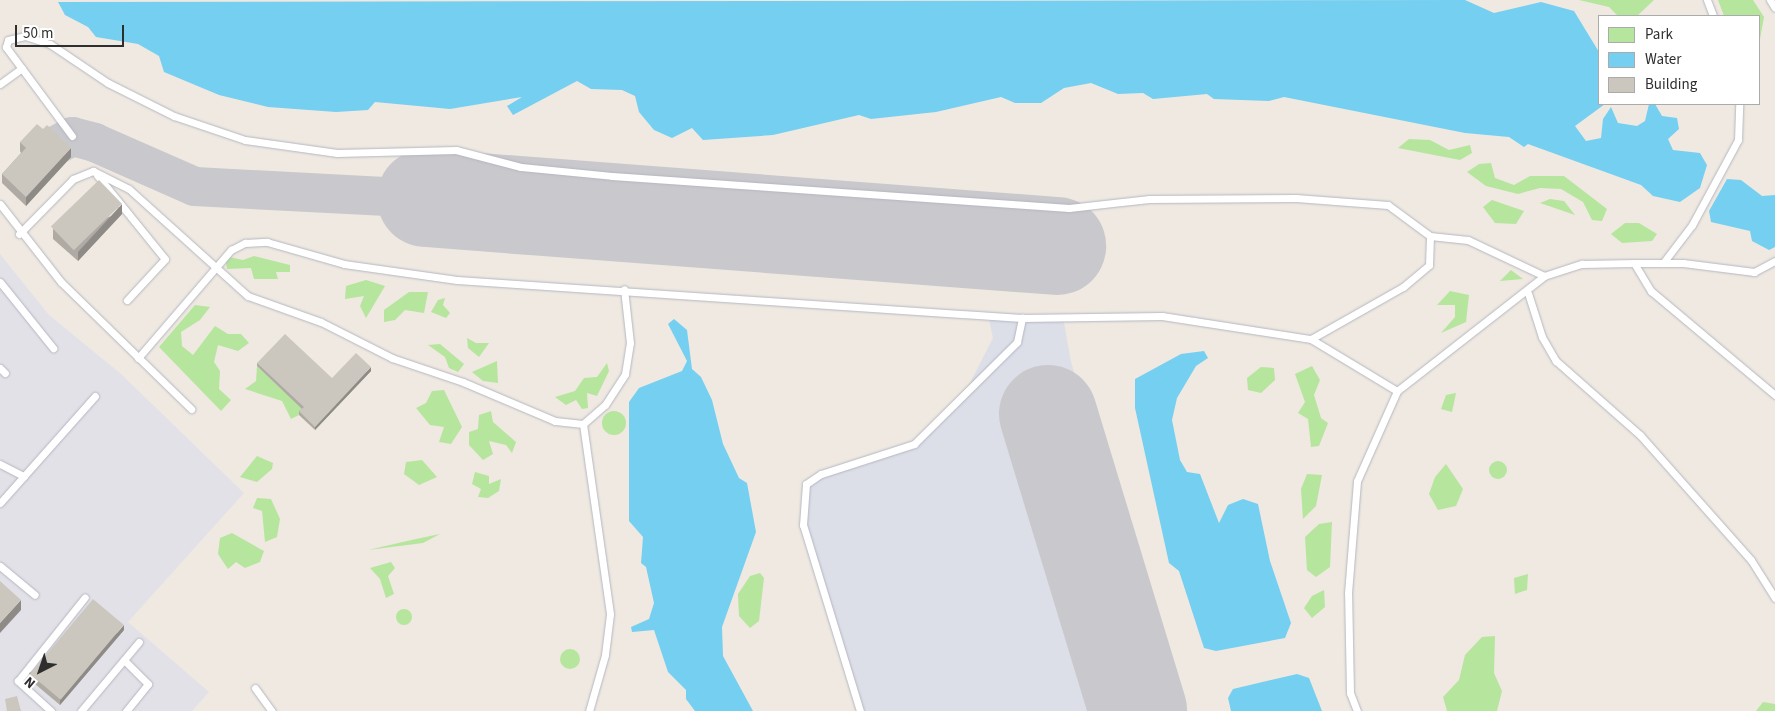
<!DOCTYPE html>
<style>
body{margin:0}
#map{position:relative;width:1775px;height:711px;overflow:hidden;background:#efe9e1;font-family:"Source Sans 3",sans-serif}
div>[style]{position:absolute}
[style*='--x']{left:calc(var(--x)*1px);top:calc(var(--y)*1px);width:calc(var(--w)*1px);rotate:calc(var(--a)*1deg)}
.industrial>*{inset:0;background:#e3e1e8}
.airport>*{inset:0;background:#dcdee8}
.green>*{inset:0;background:#b6e59e}
.round{border-radius:50%}
.water>*{inset:0;background:#75cff0}
.taxiway>*{height:39px;margin:-19.5px;padding:0 19.5px;transform-origin:19.5px;border-radius:19.5px;background:#c9c8cc}
.runway>*{height:98px;margin:-49px;padding:0 49px;transform-origin:49px;border-radius:49px;background:#c9c8cc}
.roads{filter:drop-shadow(0 0 1px #b4b7c1) drop-shadow(0 0 1px #b4b7c1)}
.service>*{height:7px;margin:-3.5px;padding:0 3.5px;transform-origin:3.5px;border-radius:3.5px;background:#fff}
.wall>*{inset:0;background:#afaba4}
.shaded-wall>*{inset:0;background:#8e8b86}
.building>*{inset:0;background:#cbc7bf;transform-origin:0 0}
span{translate:-50% -50%;white-space:nowrap;text-align:center;line-height:1.15;-webkit-text-stroke:4px #fff;paint-order:stroke}
.legend{position:absolute;left:1598px;top:15px;width:162px;height:90px;box-sizing:border-box;background:#fff;border:1px solid #ababab;margin:0;padding:6px 9px;list-style:none;font-size:15px;color:#2e2e2e}
.legend li{display:flex;align-items:center;gap:10px;height:25px}
.legend b{width:25px;border:1px solid #ababab}
.north{position:absolute;left:15px;top:646px;width:50px;height:50px;-webkit-text-stroke:4px #fff;paint-order:stroke;rotate:221deg;font-size:14px;font-weight:700;line-height:20px;text-align:center;color:#2e2e2e}
.north::after{content:'';display:block;margin:auto;width:18px;height:22px;background:#2e2e2e;clip-path:polygon(50% 0,100% 100%,50% 72%,0 100%)}
.scale{position:absolute;left:15px;top:25px;width:109px;height:22px;box-sizing:border-box;border:2px solid #2e2e2e;border-top:0;padding-left:6px;font-size:15px;line-height:18px;white-space:nowrap;color:#2e2e2e;-webkit-text-stroke:4px #fff;paint-order:stroke}
</style>
<div id="map">
<div class="industrial">
<div style="clip-path:polygon(0 254px,49px 315px,121px 374px,244px 493px,128px 622px,209px 692px,192px 711px,0 711px)"></div>
</div>
<div class="airport">
<div style="clip-path:polygon(988px 315px,1063px 317px,1071px 362px,1181px 711px,859px 711px,803px 520px,806px 484px,914px 444px,969px 385px,993px 338px)"></div>
</div>
<div class="green">
<div style="clip-path:polygon(1579px 0,1654px 0,1637px 16px,1618px 16px,1609px 7px)"></div>
<div style="clip-path:polygon(1718px 0,1753px 0,1764px 17px,1760px 39px,1759px 16px,1724px 16px)"></div>
<div style="clip-path:polygon(1409px 139px,1430px 140px,1449px 150px,1470px 145px,1472px 153px,1460px 160px,1398px 148px)"></div>
<div style="clip-path:polygon(1491px 163px,1495px 178px,1514px 185px,1530px 176px,1564px 176px,1607px 209px,1602px 221px,1592px 220px,1583px 202px,1561px 189px,1540px 188px,1518px 194px,1486px 186px,1467px 172px,1479px 164px)"></div>
<div style="clip-path:polygon(1550px 199px,1564px 201px,1575px 215px,1540px 203px)"></div>
<div style="clip-path:polygon(1492px 200px,1524px 211px,1516px 224px,1495px 223px,1483px 207px)"></div>
<div style="clip-path:polygon(1625px 223px,1639px 223px,1657px 234px,1652px 241px,1622px 243px,1611px 234px)"></div>
<div style="clip-path:polygon(225px 256px,243px 260px,254px 256px,290px 265px,290px 272px,276px 272px,278px 279px,254px 279px,251px 268px,227px 269px)"></div>
<div style="clip-path:polygon(1511px 270px,1523px 279px,1500px 281px)"></div>
<div style="clip-path:polygon(366px 280px,385px 286px,366px 318px,360px 306px,364px 296px,345px 299px,346px 286px)"></div>
<div style="clip-path:polygon(1450px 291px,1469px 295px,1466px 322px,1441px 333px,1455px 317px,1455px 305px,1437px 305px)"></div>
<div style="clip-path:polygon(409px 292px,428px 292px,424px 313px,405px 310px,395px 320px,384px 322px,384px 310px)"></div>
<div style="clip-path:polygon(445px 298px,443px 305px,450px 313px,446px 318px,431px 312px,438px 300px)"></div>
<div style="clip-path:polygon(195px 305px,210px 307px,200px 320px,181px 332px,182px 346px,193px 355px,215px 326px,228px 334px,241px 334px,249px 343px,238px 351px,218px 345px,214px 362px,220px 371px,219px 389px,231px 400px,221px 411px,159px 347px)"></div>
<div style="clip-path:polygon(467px 338px,476px 343px,489px 343px,479px 357px,468px 348px)"></div>
<div style="clip-path:polygon(440px 344px,464px 364px,458px 372px,449px 368px,445px 357px,428px 345px)"></div>
<div style="clip-path:polygon(497px 361px,498px 383px,483px 381px,472px 372px)"></div>
<div style="clip-path:polygon(607px 363px,609px 371px,597px 396px,587px 393px,588px 408px,582px 409px,576px 400px,566px 405px,555px 397px,575px 391px,584px 378px,597px 377px)"></div>
<div style="clip-path:polygon(257px 366px,304px 410px,299px 415px,291px 419px,282px 401px,245px 389px,256px 381px)"></div>
<div style="clip-path:polygon(1312px 366px,1320px 380px,1314px 395px,1321px 418px,1328px 423px,1319px 446px,1311px 447px,1308px 419px,1298px 413px,1305px 402px,1295px 374px)"></div>
<div style="clip-path:polygon(1261px 367px,1274px 368px,1275px 380px,1261px 393px,1248px 390px,1247px 378px)"></div>
<div style="clip-path:polygon(444px 390px,462px 427px,451px 444px,439px 442px,444px 427px,430px 425px,416px 408px,426px 403px,432px 391px)"></div>
<div style="clip-path:polygon(1456px 393px,1452px 412px,1441px 409px,1446px 395px)"></div>
<div style="clip-path:polygon(491px 411px,493px 422px,516px 442px,512px 453px,506px 445px,489px 441px,493px 454px,483px 460px,469px 445px,469px 432px,478px 429px,479px 415px)"></div>
<div class="round" style="left:602px;top:411px;width:24px;height:24px"></div>
<div style="clip-path:polygon(257px 456px,273px 463px,272px 469px,257px 482px,240px 477px)"></div>
<div style="clip-path:polygon(422px 460px,437px 477px,419px 485px,404px 474px,406px 462px)"></div>
<div class="round" style="left:1489px;top:461px;width:18px;height:18px"></div>
<div style="clip-path:polygon(1446px 464px,1463px 489px,1456px 506px,1438px 510px,1429px 494px,1435px 477px)"></div>
<div style="clip-path:polygon(475px 472px,489px 476px,489px 484px,501px 479px,499px 491px,488px 498px,478px 497px,481px 489px,472px 484px)"></div>
<div style="clip-path:polygon(1307px 474px,1322px 475px,1316px 506px,1303px 519px,1301px 489px)"></div>
<div style="clip-path:polygon(257px 498px,271px 499px,280px 519px,277px 537px,265px 542px,262px 511px,253px 508px)"></div>
<div style="clip-path:polygon(1332px 522px,1330px 567px,1316px 577px,1307px 570px,1305px 537px,1319px 524px)"></div>
<div style="clip-path:polygon(232px 533px,264px 551px,260px 562px,245px 568px,236px 562px,228px 569px,218px 554px,220px 538px)"></div>
<div style="clip-path:polygon(440px 534px,423px 543px,368px 550px,416px 539px)"></div>
<div style="clip-path:polygon(391px 562px,395px 568px,388px 576px,394px 594px,386px 598px,380px 579px,370px 568px)"></div>
<div style="clip-path:polygon(760px 573px,764px 578px,759px 621px,750px 628px,739px 616px,738px 594px,750px 576px)"></div>
<div style="clip-path:polygon(1528px 574px,1527px 590px,1515px 594px,1514px 578px)"></div>
<div style="clip-path:polygon(1324px 590px,1325px 607px,1312px 618px,1304px 608px,1312px 596px)"></div>
<div class="round" style="left:396px;top:609px;width:16px;height:16px"></div>
<div style="clip-path:polygon(1495px 636px,1494px 673px,1502px 691px,1497px 711px,1447px 711px,1443px 697px,1459px 680px,1465px 655px,1482px 637px)"></div>
<div class="round" style="left:560px;top:649px;width:20px;height:20px"></div>
<div style="clip-path:polygon(1763px 702px,1775px 704px,1775px 711px,1756px 711px)"></div>
</div>
<div class="water">
<div style="clip-path:polygon(1465px 0,1494px 13px,1541px 2px,1574px 11px,1599px 52px,1599px 104px,1605px 104px,1575px 126px,1586px 141px,1601px 138px,1603px 119px,1611px 107px,1618px 123px,1637px 126px,1645px 121px,1649px 104px,1655px 104px,1662px 116px,1677px 118px,1679px 129px,1668px 139px,1673px 150px,1700px 153px,1707px 165px,1700px 188px,1680px 202px,1653px 196px,1641px 185px,1528px 144px,1524px 147px,1509px 137px,1465px 133px,1284px 97px,1269px 101px,1214px 99px,1207px 94px,1153px 99px,1143px 93px,1118px 94px,1091px 83px,1064px 88px,1041px 103px,1015px 103px,1001px 97px,936px 112px,871px 119px,859px 115px,773px 135px,703px 140px,692px 128px,672px 138px,654px 130px,639px 112px,635px 96px,622px 90px,591px 89px,577px 81px,513px 115px,507px 106px,522px 97px,450px 109px,375px 102px,368px 110px,336px 112px,268px 107px,219px 95px,164px 72px,159px 56px,138px 44px,96px 37px,88px 27px,65px 15px,58px 2px)"></div>
<div style="clip-path:polygon(1727px 179px,1741px 180px,1762px 196px,1775px 195px,1775px 247px,1769px 250px,1752px 241px,1750px 231px,1711px 222px,1709px 211px)"></div>
<div style="clip-path:polygon(674px 319px,687px 330px,692px 369px,701px 377px,712px 400px,723px 444px,739px 478px,747px 483px,756px 532px,722px 627px,723px 656px,753px 711px,695px 711px,686px 699px,686px 690px,668px 672px,654px 630px,632px 632px,631px 627px,649px 619px,654px 603px,646px 567px,641px 563px,643px 537px,629px 521px,629px 402px,639px 388px,682px 371px,687px 361px,668px 324px)"></div>
<div style="clip-path:polygon(1204px 351px,1208px 358px,1196px 366px,1177px 398px,1172px 420px,1180px 460px,1187px 472px,1200px 474px,1219px 523px,1228px 505px,1243px 499px,1258px 504px,1270px 561px,1291px 623px,1285px 638px,1216px 651px,1204px 648px,1179px 571px,1169px 563px,1135px 408px,1135px 379px,1181px 354px)"></div>
<div style="clip-path:polygon(1297px 674px,1309px 678px,1322px 711px,1231px 711px,1228px 698px,1233px 689px)"></div>
</div>
<div class="taxiway">
<div style="--x:57;--y:144;--w:17;--a:-28"></div>
<div style="--x:72;--y:136;--w:23;--a:15"></div>
<div style="--x:94;--y:142;--w:109;--a:23.7"></div>
<div style="--x:194;--y:186;--w:232;--a:3"></div>
</div>
<div class="runway">
<div style="--x:426;--y:198;--w:633;--a:4.35"></div>
<div style="--x:1048;--y:414;--w:310;--a:73.1"></div>
</div>
<div class="roads">
<div class="service">
<div style="--x:1707;--y:0;--w:17;--a:69"></div>
<div style="--x:1770;--y:0;--w:9;--a:58"></div>
<div style="--x:0;--y:84;--w:27;--a:-36"></div>
<div style="--x:72;--y:136;--w:111;--a:-126.6"></div>
<div style="--x:6;--y:47;--w:7;--a:-74"></div>
<div style="--x:8;--y:40;--w:17;--a:-13"></div>
<div style="--x:25;--y:36;--w:26;--a:18"></div>
<div style="--x:50;--y:44;--w:70;--a:33.9"></div>
<div style="--x:108;--y:83;--w:74;--a:26.6"></div>
<div style="--x:174;--y:116;--w:75;--a:18.7"></div>
<div style="--x:245;--y:140;--w:93;--a:8"></div>
<div style="--x:337;--y:153;--w:119;--a:-1.4"></div>
<div style="--x:456;--y:150;--w:67;--a:14.7"></div>
<div style="--x:521;--y:167;--w:91;--a:5.6"></div>
<div style="--x:612;--y:176;--w:458;--a:4"></div>
<div style="--x:1069;--y:208;--w:81;--a:-6.4"></div>
<div style="--x:1149;--y:199;--w:147;--a:-0.4"></div>
<div style="--x:1296;--y:198;--w:92;--a:4.4"></div>
<div style="--x:1388;--y:205;--w:52;--a:36.4"></div>
<div style="--x:1430;--y:236;--w:38;--a:6"></div>
<div style="--x:1468;--y:240;--w:84;--a:25.3"></div>
<div style="--x:97;--y:175;--w:108;--a:51"></div>
<div style="--x:165;--y:259;--w:56;--a:132.8"></div>
<div style="--x:0;--y:204;--w:99;--a:52"></div>
<div style="--x:61;--y:282;--w:182;--a:44.3"></div>
<div style="--x:19;--y:234;--w:77;--a:-45.5"></div>
<div style="--x:73;--y:179;--w:22;--a:-22"></div>
<div style="--x:93;--y:171;--w:40;--a:26.6"></div>
<div style="--x:129;--y:189;--w:160;--a:42"></div>
<div style="--x:248;--y:296;--w:77;--a:19.6"></div>
<div style="--x:321;--y:322;--w:80;--a:26.9"></div>
<div style="--x:392;--y:358;--w:75;--a:18.7"></div>
<div style="--x:463;--y:382;--w:100;--a:23"></div>
<div style="--x:555;--y:421;--w:28;--a:6"></div>
<div style="--x:583;--y:424;--w:29;--a:-41"></div>
<div style="--x:605;--y:405;--w:37;--a:-57"></div>
<div style="--x:625;--y:374;--w:31;--a:-81"></div>
<div style="--x:630;--y:343;--w:54;--a:-96.3"></div>
<div style="--x:1634;--y:263;--w:33;--a:59"></div>
<div style="--x:1651;--y:291;--w:162;--a:40"></div>
<div style="--x:1663;--y:263;--w:48;--a:-52.7"></div>
<div style="--x:1692;--y:225;--w:97;--a:-61.6"></div>
<div style="--x:1738;--y:140;--w:36;--a:-88"></div>
<div style="--x:0;--y:282;--w:85;--a:51.2"></div>
<div style="--x:1528;--y:293;--w:46;--a:72.3"></div>
<div style="--x:1542;--y:337;--w:28;--a:60"></div>
<div style="--x:1556;--y:361;--w:112;--a:41.4"></div>
<div style="--x:1640;--y:435;--w:167;--a:48.4"></div>
<div style="--x:1751;--y:560;--w:45;--a:57.7"></div>
<div style="--x:1311;--y:339;--w:100;--a:31.2"></div>
<div style="--x:138;--y:358;--w:143;--a:-49.3"></div>
<div style="--x:231;--y:250;--w:16;--a:-27"></div>
<div style="--x:245;--y:243;--w:22;--a:-3"></div>
<div style="--x:267;--y:242;--w:80;--a:15.9"></div>
<div style="--x:344;--y:264;--w:114;--a:8.1"></div>
<div style="--x:457;--y:280;--w:566;--a:3.85"></div>
<div style="--x:1022;--y:318;--w:140;--a:-0.8"></div>
<div style="--x:1162;--y:316;--w:151;--a:8.8"></div>
<div style="--x:1311;--y:339;--w:106;--a:-29.5"></div>
<div style="--x:1403;--y:287;--w:34;--a:-40"></div>
<div style="--x:1429;--y:265;--w:29;--a:-88"></div>
<div style="--x:0;--y:368;--w:7;--a:45"></div>
<div style="--x:583;--y:424;--w:192;--a:81.9"></div>
<div style="--x:610;--y:614;--w:41;--a:97"></div>
<div style="--x:605;--y:655;--w:58;--a:105.9"></div>
<div style="--x:0;--y:464;--w:27;--a:27"></div>
<div style="--x:0;--y:503;--w:143;--a:-48.4"></div>
<div style="--x:0;--y:566;--w:45;--a:39.6"></div>
<div style="--x:124;--y:660;--w:34;--a:45"></div>
<div style="--x:148;--y:684;--w:35;--a:129"></div>
<div style="--x:255;--y:688;--w:29;--a:54"></div>
<div style="--x:51;--y:711;--w:45;--a:-137.7"></div>
<div style="--x:18;--y:681;--w:107;--a:-51.4"></div>
<div style="--x:81;--y:711;--w:90;--a:-50"></div>
<div style="--x:860;--y:711;--w:195;--a:-107"></div>
<div style="--x:803;--y:525;--w:41;--a:-85.8"></div>
<div style="--x:806;--y:484;--w:18;--a:-34"></div>
<div style="--x:821;--y:474;--w:98;--a:-17.9"></div>
<div style="--x:914;--y:444;--w:145;--a:-44.7"></div>
<div style="--x:1017;--y:342;--w:25;--a:-78"></div>
<div style="--x:1357;--y:711;--w:19;--a:-111"></div>
<div style="--x:1350;--y:693;--w:100;--a:-91.1"></div>
<div style="--x:1348;--y:593;--w:112;--a:-85.4"></div>
<div style="--x:1357;--y:481;--w:98;--a:-66"></div>
<div style="--x:1397;--y:391;--w:187;--a:-38"></div>
<div style="--x:1544;--y:276;--w:40;--a:-18"></div>
<div style="--x:1582;--y:264;--w:52;--a:-1.1"></div>
<div style="--x:1634;--y:263;--w:49;--a:0"></div>
<div style="--x:1683;--y:263;--w:72;--a:7.2"></div>
<div style="--x:1754;--y:272;--w:24;--a:-28"></div>
</div>
</div>
<div class="wall">
<div style="clip-path:polygon(20px 142px,71px 157px,26px 206px,2px 183px,2px 174px,21px 153px,20px 151px)"></div>
<div style="clip-path:polygon(122px 214px,78px 261px,53px 239px,53px 229px)"></div>
<div style="clip-path:polygon(257px 363px,332px 378px,371px 371px,315px 430px,299px 415px,299px 411px,302px 409px,257px 366px)"></div>
<div style="clip-path:polygon(124px 630px,60px 705px,29px 679px,29px 673px)"></div>
</div>
<div class="shaded-wall">
<div style="clip-path:polygon(71px 148px,71px 157px,26px 206px,26px 197px)"></div>
<div style="clip-path:polygon(122px 204px,122px 214px,78px 261px,78px 252px)"></div>
<div style="clip-path:polygon(371px 367px,371px 371px,315px 430px,315px 427px)"></div>
<div style="clip-path:polygon(21px 600px,21px 610px,0 633px,0 623px)"></div>
<div style="clip-path:polygon(124px 625px,124px 630px,60px 705px,60px 699px)"></div>
</div>
<div class="building">
<div style="clip-path:polygon(37px 124px,43px 129px,47px 125px,71px 148px,26px 197px,2px 174px,26px 148px,20px 142px)"></div>
<div style="left:99px;top:180px;width:33px;height:67px;rotate:46deg"></div>
<div style="clip-path:polygon(285px 334px,332px 378px,356px 353px,371px 367px,315px 427px,299px 411px,304px 407px,257px 363px)"></div>
<div style="clip-path:polygon(0 581px,21px 600px,0 623px)"></div>
<div style="left:93px;top:599px;width:40px;height:98px;rotate:40deg"></div>
<div style="clip-path:polygon(17px 696px,21px 711px,7px 711px,5px 699px)"></div>
</div>
<ul class="legend">
<li><b style="height:14px;background:#b6e59e"></b>Park</li>
<li><b style="height:14px;background:#75cff0"></b>Water</li>
<li><b style="height:14px;background:#cbc7bf"></b>Building</li>
</ul>
<div class="north">N</div>
<div class="scale">50 m</div>
</div>
